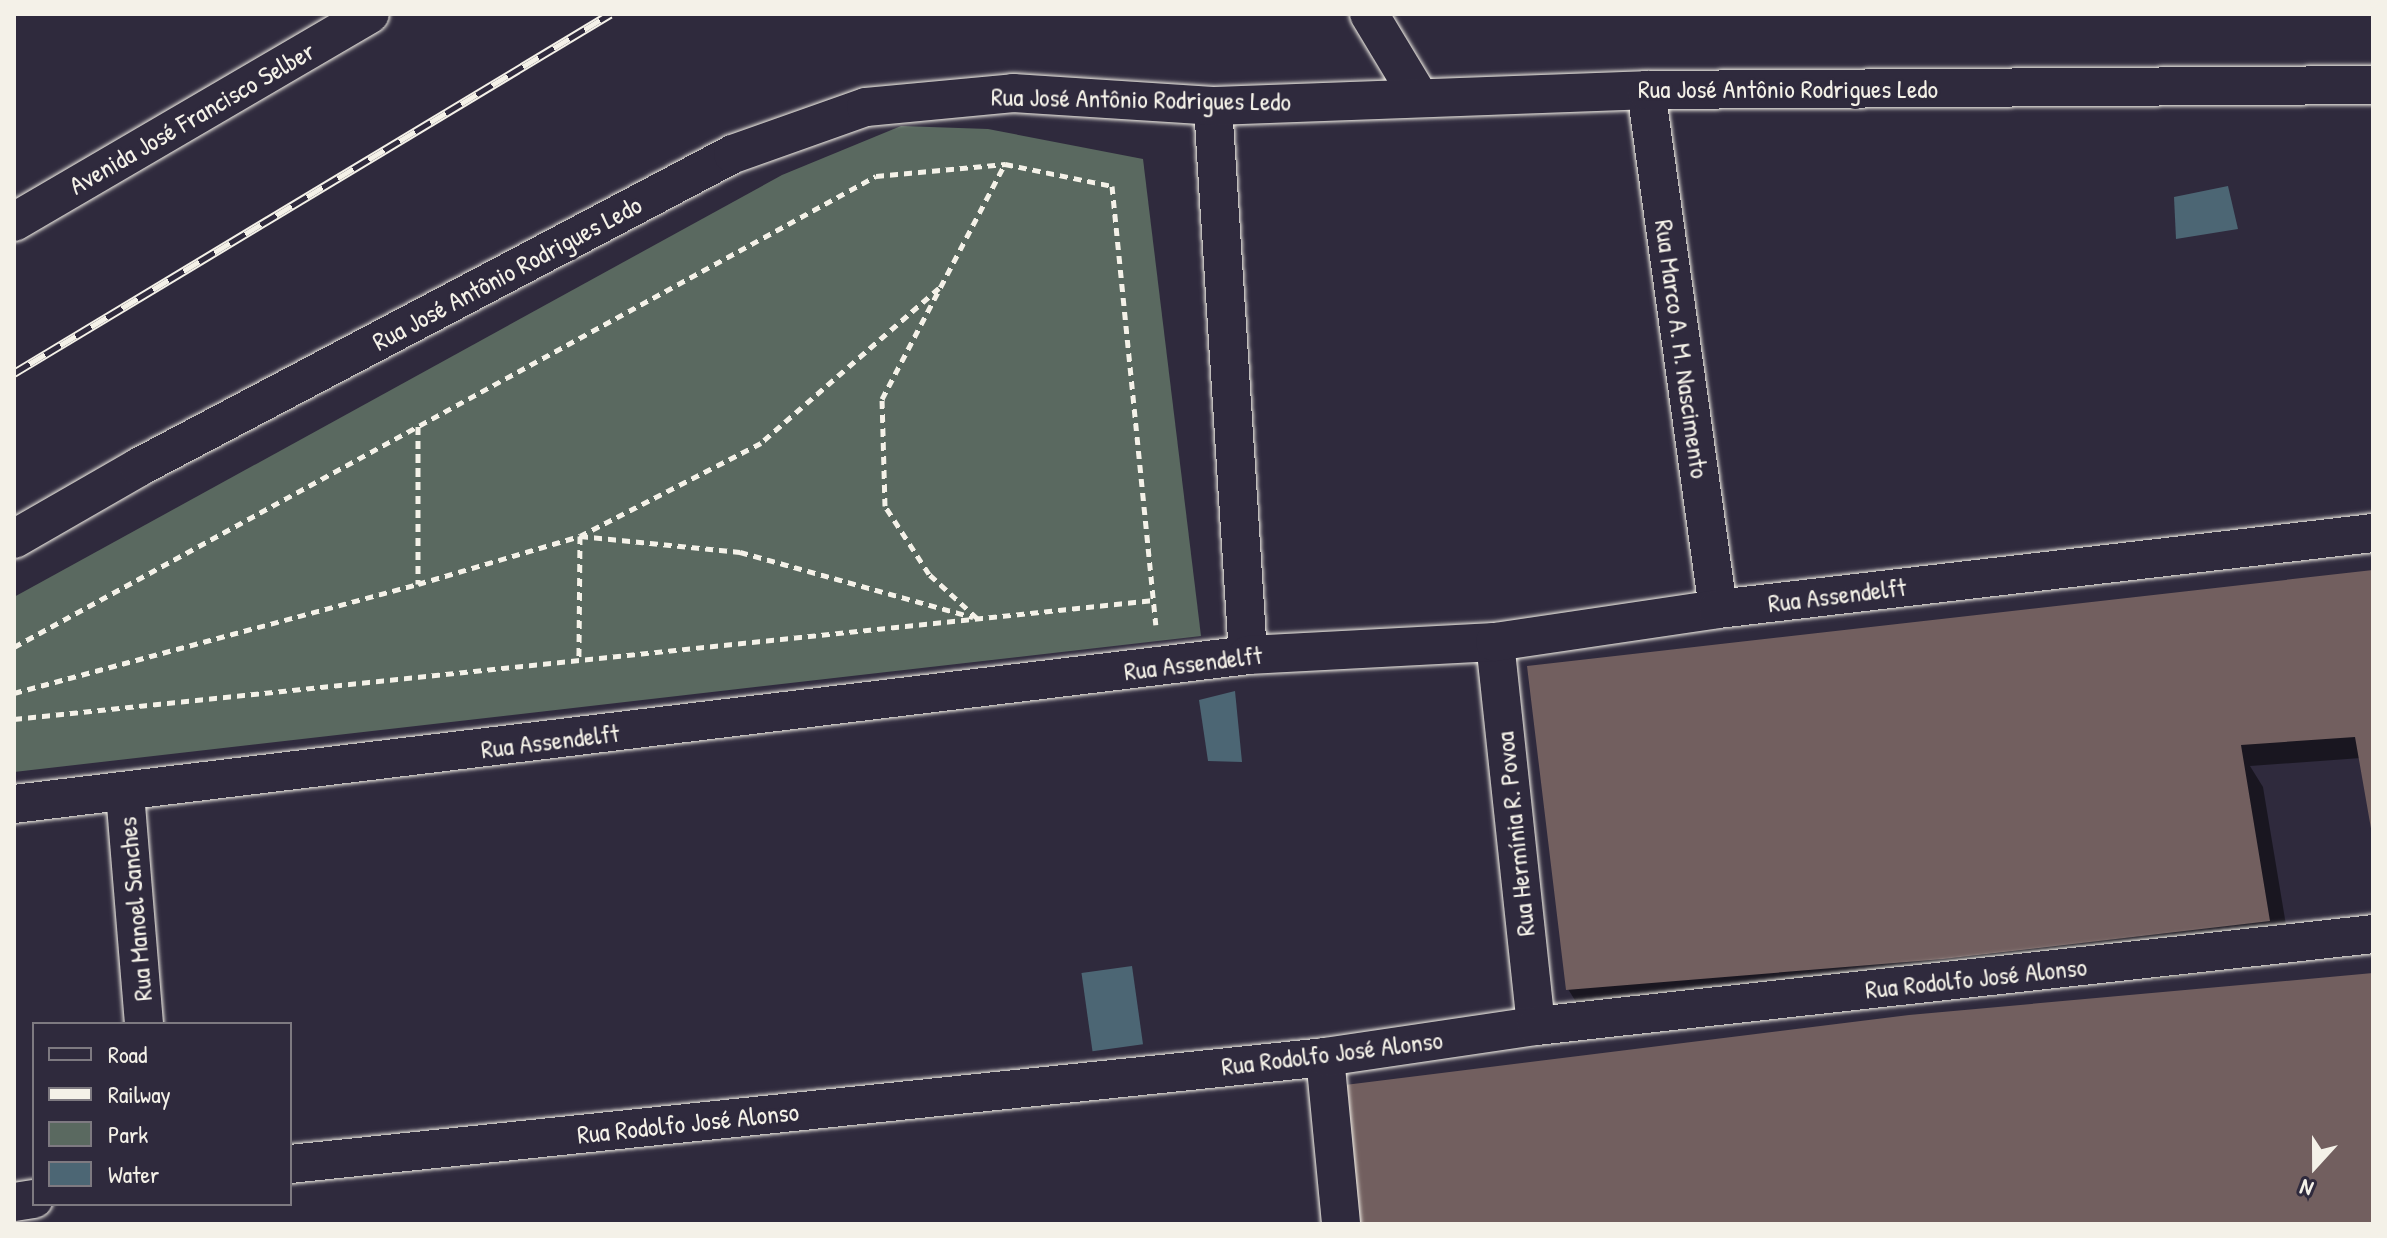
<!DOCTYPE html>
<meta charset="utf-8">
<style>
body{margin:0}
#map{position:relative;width:2387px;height:1238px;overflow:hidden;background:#2f2a3d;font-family:"Patrick Hand",sans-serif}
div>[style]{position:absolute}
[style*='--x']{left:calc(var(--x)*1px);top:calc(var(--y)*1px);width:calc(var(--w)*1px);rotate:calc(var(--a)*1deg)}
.green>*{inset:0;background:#5a6960}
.water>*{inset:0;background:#4c6674;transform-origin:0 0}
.shadow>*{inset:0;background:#0007}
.building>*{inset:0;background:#725f5f}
.path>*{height:5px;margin-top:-2.5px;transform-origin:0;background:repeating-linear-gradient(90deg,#f4f1e8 0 8px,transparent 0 14px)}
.roads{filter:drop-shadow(0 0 2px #f4f1e8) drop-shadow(0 0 2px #f4f1e8)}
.minor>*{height:38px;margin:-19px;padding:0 19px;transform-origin:19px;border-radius:19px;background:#2f2a3d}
.rail>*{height:9px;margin-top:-4.5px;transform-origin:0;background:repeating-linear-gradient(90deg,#2f2a3d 0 18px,#f4f1e8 0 36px);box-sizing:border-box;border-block:2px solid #f4f1e8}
span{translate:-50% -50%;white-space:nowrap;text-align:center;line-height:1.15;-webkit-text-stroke:6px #2f2a3d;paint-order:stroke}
.street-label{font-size:26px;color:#f4f1e8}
.frame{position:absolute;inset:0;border:16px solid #f4f1e8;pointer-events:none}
.legend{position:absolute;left:32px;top:1022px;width:260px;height:184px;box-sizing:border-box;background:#2f2a3d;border:2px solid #7e7a81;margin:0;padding:10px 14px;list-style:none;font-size:24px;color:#f4f1e8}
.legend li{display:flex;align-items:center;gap:16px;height:40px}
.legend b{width:40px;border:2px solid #7e7a81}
.north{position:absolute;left:2275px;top:1126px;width:80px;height:80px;-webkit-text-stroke:6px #2f2a3d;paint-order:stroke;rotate:201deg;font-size:22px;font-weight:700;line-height:32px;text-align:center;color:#f4f1e8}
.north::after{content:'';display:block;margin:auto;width:28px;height:36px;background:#f4f1e8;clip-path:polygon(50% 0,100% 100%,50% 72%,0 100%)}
</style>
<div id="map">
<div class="green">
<div style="clip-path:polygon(901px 126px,988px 129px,1143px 159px,1201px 636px,14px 772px,14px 597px,782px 175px)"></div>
</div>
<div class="water">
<div style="clip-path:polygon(2228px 186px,2238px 229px,2176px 239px,2174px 197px)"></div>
<div style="clip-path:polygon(1235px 691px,1242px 762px,1208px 761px,1199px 700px)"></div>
<div style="left:1132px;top:966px;width:79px;height:51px;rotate:82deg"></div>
</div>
<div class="shadow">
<div style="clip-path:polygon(2373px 570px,2373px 839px,2361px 758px,2250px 766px,2263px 787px,2292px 961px,2153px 980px,2142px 961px,1581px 1010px,1568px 989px)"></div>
</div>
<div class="building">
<div style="clip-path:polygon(2373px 570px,2373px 840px,2355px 737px,2241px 745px,2270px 921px,1943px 959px,1566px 990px,1527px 666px)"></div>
<div style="clip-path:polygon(2373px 973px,2373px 1224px,1359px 1224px,1345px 1085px,1909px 1015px)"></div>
</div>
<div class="path">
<div style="--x:939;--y:288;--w:236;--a:139"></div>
<div style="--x:761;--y:443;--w:203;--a:152.8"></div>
<div style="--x:580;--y:536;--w:161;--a:5.7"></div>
<div style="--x:740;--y:552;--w:242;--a:15.6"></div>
<div style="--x:418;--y:426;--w:158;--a:90"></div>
<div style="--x:418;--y:584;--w:169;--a:-16.5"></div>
<div style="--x:580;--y:536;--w:124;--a:90.5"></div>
<div style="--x:977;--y:618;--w:65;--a:-137.5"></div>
<div style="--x:929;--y:574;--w:81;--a:-122.9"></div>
<div style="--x:885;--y:506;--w:107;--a:-91.6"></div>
<div style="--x:882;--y:399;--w:265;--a:-62.4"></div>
<div style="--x:14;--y:647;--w:982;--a:-28.65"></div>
<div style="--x:876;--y:176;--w:130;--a:-5.3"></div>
<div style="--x:1005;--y:164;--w:109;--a:11.6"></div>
<div style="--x:1112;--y:186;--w:441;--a:84.3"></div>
<div style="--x:14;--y:693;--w:418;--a:-15.1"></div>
<div style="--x:14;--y:719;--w:1146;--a:-5.96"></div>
</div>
<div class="roads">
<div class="minor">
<div style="--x:1369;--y:14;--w:97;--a:58.9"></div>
<div style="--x:1646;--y:90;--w:524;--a:82.1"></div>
<div style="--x:1213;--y:106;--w:550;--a:86.35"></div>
<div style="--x:14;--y:222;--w:412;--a:-30.3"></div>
<div style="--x:14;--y:539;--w:144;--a:-29.9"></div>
<div style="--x:139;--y:467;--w:671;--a:-27.79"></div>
<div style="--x:733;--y:154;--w:141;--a:-19.5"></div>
<div style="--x:866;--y:107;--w:148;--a:-5.4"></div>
<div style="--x:1013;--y:93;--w:200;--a:3.7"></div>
<div style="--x:1213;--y:106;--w:433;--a:-2.1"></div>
<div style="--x:1646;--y:90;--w:727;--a:-0.39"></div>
<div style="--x:1495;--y:642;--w:386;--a:83.9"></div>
<div style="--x:125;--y:793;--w:232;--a:85.3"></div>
<div style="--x:14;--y:804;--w:1243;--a:-6.88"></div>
<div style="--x:1248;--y:655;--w:247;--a:-3"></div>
<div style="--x:1495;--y:642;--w:225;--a:-8.4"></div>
<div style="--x:1718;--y:609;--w:659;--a:-6.62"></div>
<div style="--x:1325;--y:1057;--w:168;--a:84.5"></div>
<div style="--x:290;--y:1164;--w:1041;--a:-5.9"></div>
<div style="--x:1325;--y:1057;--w:213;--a:-8.4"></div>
<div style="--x:1536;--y:1026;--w:842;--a:-6.27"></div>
<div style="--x:14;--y:1202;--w:20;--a:-9"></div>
</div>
</div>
<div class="rail">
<div style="--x:14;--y:373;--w:696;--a:-31.06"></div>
</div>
<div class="street-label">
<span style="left:1788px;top:89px">Rua José Antônio Rodrigues Ledo</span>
<span style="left:1141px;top:99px;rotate:1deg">Rua José Antônio Rodrigues Ledo</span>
<span style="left:192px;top:118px;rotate:-30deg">Avenida José Francisco Selber</span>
<span style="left:507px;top:273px;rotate:-28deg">Rua José Antônio Rodrigues Ledo</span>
<span style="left:1682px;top:349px;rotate:82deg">Rua Marco A. M. Nascimento</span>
<span style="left:1837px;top:595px;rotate:-7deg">Rua Assendelft</span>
<span style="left:1193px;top:663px;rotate:-7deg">Rua Assendelft</span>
<span style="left:550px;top:741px;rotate:-7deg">Rua Assendelft</span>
<span style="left:1515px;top:834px;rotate:-96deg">Rua Hermínia R. Povoa</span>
<span style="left:135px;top:909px;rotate:-95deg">Rua Manoel Sanches</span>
<span style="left:1976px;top:978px;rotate:-6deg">Rua Rodolfo José Alonso</span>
<span style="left:1332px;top:1053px;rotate:-7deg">Rua Rodolfo José Alonso</span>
<span style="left:688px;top:1123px;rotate:-6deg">Rua Rodolfo José Alonso</span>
</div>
<div class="frame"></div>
<ul class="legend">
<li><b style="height:10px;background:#2f2a3d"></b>Road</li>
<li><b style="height:10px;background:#f4f1e8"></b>Railway</li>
<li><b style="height:22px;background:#5a6960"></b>Park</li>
<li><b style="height:22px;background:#4c6674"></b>Water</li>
</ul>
<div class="north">N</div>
</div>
